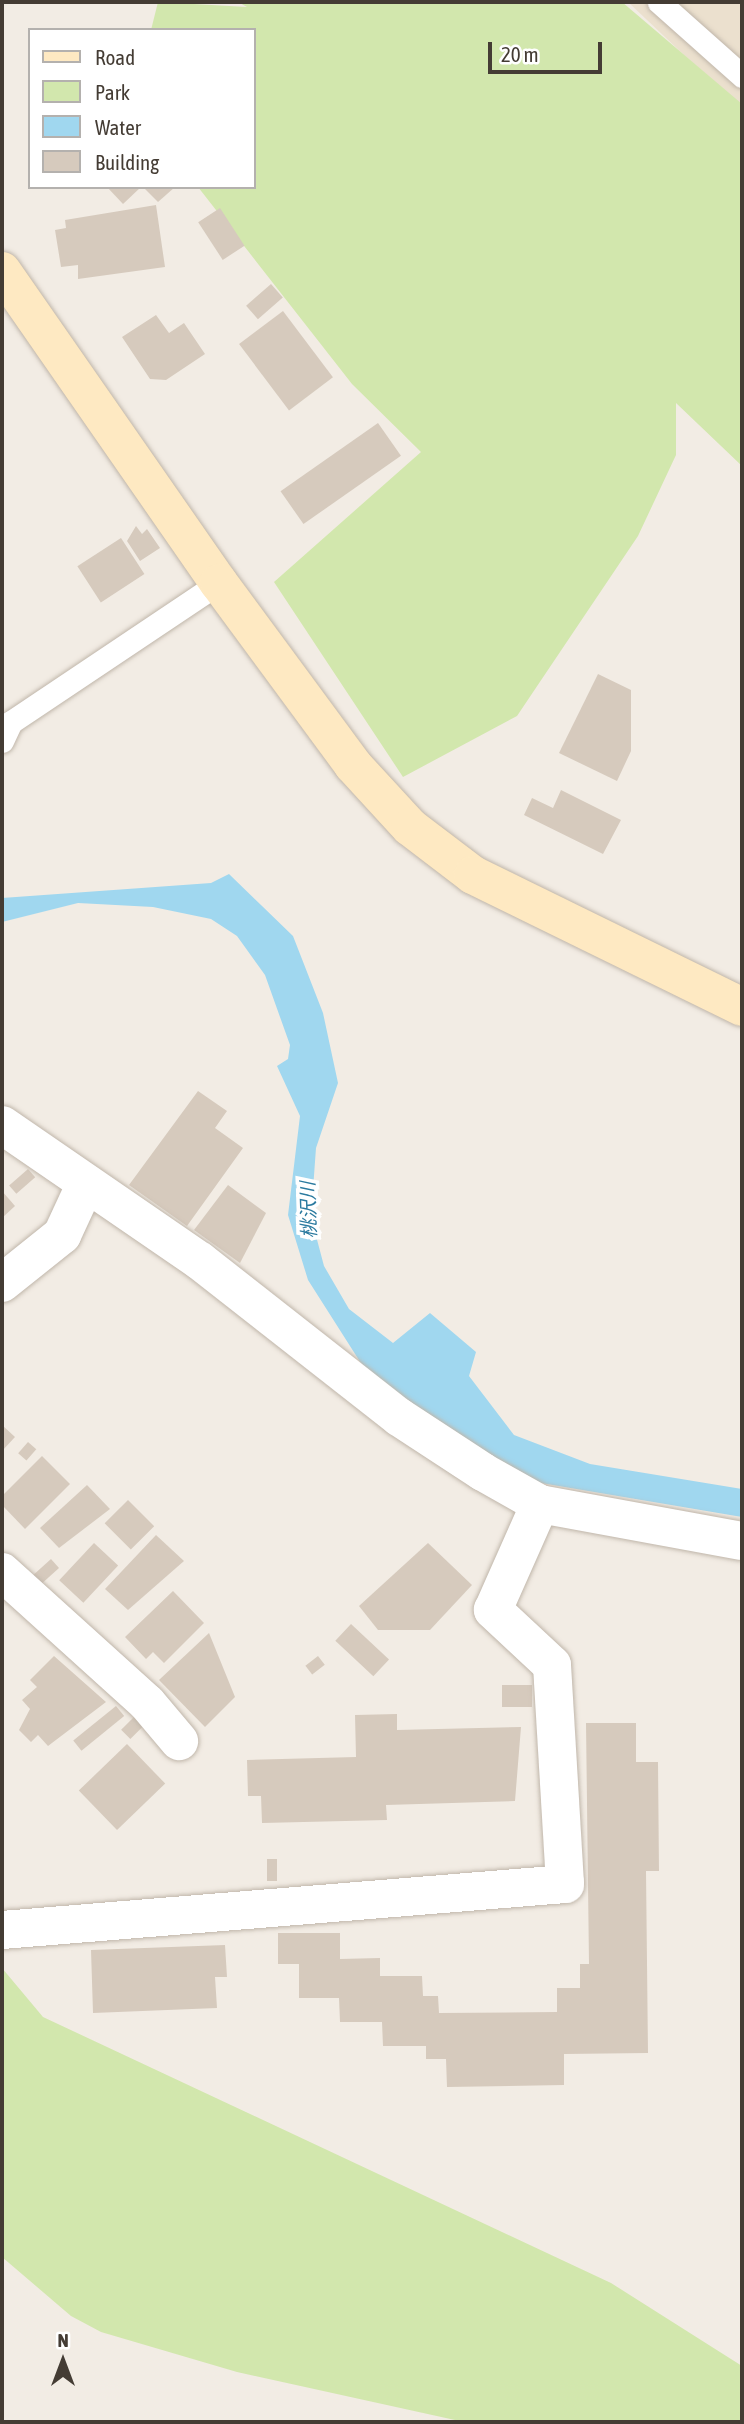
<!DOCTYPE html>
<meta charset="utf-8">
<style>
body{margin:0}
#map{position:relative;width:744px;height:2424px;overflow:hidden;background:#f2ece4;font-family:"Asap Condensed","Noto Sans JP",sans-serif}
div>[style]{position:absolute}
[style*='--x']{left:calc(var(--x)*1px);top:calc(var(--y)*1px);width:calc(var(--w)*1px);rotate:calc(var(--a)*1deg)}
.education>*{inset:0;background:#ebe0ce}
.green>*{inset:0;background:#d2e7ad}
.water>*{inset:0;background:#a0d7ef}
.building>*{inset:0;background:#d6cabd;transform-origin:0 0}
.roads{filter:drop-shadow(0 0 2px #c0b6aa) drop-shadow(0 0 2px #c0b6aa)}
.lane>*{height:23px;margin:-11.5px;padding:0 11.5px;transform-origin:11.5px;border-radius:11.5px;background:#fff}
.street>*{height:38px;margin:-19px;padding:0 19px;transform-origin:19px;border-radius:19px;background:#fff}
.secondary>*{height:38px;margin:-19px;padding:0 19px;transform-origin:19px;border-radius:19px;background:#fee9c2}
span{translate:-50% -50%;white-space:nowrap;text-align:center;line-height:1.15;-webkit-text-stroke:7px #fff;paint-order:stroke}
.water-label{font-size:19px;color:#2b7a9f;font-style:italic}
.frame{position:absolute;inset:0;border:4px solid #443c34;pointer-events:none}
.legend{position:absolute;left:28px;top:28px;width:228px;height:161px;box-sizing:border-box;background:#fff;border:2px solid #b4b1ae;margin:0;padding:9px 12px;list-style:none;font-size:21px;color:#443c34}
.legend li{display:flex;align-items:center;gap:14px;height:35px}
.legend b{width:35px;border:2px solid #b4b1ae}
.north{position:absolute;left:28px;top:2326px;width:70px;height:70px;-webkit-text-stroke:5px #fff;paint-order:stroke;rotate:0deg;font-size:19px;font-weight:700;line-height:28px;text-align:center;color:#443c34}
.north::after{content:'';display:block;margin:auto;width:24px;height:32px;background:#443c34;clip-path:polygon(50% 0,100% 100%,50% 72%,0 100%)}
.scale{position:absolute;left:488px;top:42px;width:114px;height:32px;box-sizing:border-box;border:4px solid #443c34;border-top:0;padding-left:9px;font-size:21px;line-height:24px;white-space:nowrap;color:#443c34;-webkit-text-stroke:5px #fff;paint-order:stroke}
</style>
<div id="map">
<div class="education">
<div style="clip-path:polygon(628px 2px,742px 2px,742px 105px,684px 55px)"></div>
</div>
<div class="green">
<div style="clip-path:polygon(158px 2px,247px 7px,238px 2px,622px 2px,742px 104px,742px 466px,676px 403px,676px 455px,638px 536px,517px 716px,403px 777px,274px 582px,421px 452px,352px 384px,198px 187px,254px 187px,254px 30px,151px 30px)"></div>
<div style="clip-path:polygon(2px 1968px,43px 2017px,611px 2283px,742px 2366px,742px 2422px,464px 2422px,237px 2372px,101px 2332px,71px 2316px,2px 2257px)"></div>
</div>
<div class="water">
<div style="clip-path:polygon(229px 874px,293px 936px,323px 1013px,338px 1083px,316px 1148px,311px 1217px,324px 1266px,349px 1309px,393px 1343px,430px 1313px,476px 1352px,469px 1376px,514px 1435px,590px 1464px,742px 1489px,742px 1517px,535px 1482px,447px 1434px,364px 1368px,308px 1280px,288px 1215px,300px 1116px,277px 1066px,288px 1059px,290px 1045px,265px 975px,237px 936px,211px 919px,153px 907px,78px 903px,2px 922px,2px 898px,211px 883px)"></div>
</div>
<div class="building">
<div style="clip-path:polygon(107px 187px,141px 187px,123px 204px)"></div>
<div style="clip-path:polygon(143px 187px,175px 187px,158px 202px)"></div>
<div style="clip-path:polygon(156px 205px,165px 267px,78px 279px,78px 265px,61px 267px,55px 230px,66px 228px,65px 220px)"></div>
<div style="left:220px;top:208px;width:45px;height:26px;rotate:57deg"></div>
<div style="left:271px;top:284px;width:18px;height:33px;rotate:49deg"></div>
<div style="left:283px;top:311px;width:83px;height:55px;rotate:53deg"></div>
<div style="clip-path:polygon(156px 315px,169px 333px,184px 323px,205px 354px,166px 380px,150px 379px,122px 337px)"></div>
<div style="left:378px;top:423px;width:40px;height:119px;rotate:55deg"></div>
<div style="clip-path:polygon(136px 526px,142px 534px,147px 529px,160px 548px,140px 561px,127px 541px)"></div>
<div style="left:121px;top:538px;width:43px;height:52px;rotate:57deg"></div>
<div style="clip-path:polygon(598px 674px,631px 690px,631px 751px,617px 781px,559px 753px)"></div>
<div style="clip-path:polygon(561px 790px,621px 820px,603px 854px,524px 815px,532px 798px,553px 808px)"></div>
<div style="clip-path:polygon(198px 1091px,227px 1111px,215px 1128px,243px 1148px,187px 1226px,129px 1185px)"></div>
<div style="left:28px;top:1169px;width:11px;height:25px;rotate:49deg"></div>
<div style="clip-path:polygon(228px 1185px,266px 1213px,240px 1263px,194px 1230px)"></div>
<div style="clip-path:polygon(2px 1191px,15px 1206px,2px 1218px)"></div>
<div style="clip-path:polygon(2px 1425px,15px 1437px,2px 1451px)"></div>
<div style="left:28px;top:1442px;width:11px;height:15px;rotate:41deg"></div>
<div style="clip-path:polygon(42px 1456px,70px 1484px,25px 1529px,2px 1505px,2px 1496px)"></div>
<div style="clip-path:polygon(87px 1485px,110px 1509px,59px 1548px,40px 1528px)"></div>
<div style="left:128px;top:1500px;width:37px;height:33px;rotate:45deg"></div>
<div style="clip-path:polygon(156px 1535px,184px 1561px,128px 1610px,105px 1589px)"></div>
<div style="left:94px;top:1543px;width:33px;height:51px;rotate:43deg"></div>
<div style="clip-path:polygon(428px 1543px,472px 1585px,430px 1630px,378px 1630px,359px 1606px)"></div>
<div style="left:51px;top:1559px;width:12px;height:28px;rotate:48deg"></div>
<div style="clip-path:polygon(173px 1591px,204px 1623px,164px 1663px,153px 1652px,146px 1659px,125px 1637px)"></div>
<div style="left:351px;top:1624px;width:52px;height:23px;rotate:43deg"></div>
<div style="clip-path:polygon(209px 1633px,235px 1697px,205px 1727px,159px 1680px)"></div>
<div style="clip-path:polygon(54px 1656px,106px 1702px,48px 1746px,38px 1735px,31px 1742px,19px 1730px,30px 1709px,22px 1700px,37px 1687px,30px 1680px)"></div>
<div style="left:318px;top:1656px;width:11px;height:16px;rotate:52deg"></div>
<div style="left:502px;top:1685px;width:30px;height:22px"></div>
<div style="left:116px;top:1706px;width:13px;height:55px;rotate:51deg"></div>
<div style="clip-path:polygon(397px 1714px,397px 1730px,521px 1727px,515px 1801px,386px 1805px,387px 1820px,262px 1823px,261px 1796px,248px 1796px,247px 1760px,356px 1757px,355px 1715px)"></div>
<div style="left:136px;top:1715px;width:13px;height:21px;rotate:45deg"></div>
<div style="clip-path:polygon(586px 1723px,636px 1723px,636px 1762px,658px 1762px,659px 1871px,646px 1871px,648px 2053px,564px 2054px,564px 2085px,447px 2087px,446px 2059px,426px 2059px,426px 2046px,383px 2046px,382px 2022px,340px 2022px,339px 1998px,299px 1998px,299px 1964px,278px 1964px,278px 1933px,340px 1933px,340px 1959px,380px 1958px,380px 1976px,422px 1976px,423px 1996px,438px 1996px,439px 2013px,557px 2012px,557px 1988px,580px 1988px,580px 1964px,589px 1964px)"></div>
<div style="left:127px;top:1744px;width:55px;height:67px;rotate:46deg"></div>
<div style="left:267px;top:1859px;width:10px;height:22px"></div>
<div style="clip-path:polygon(225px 1945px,227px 1977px,215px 1977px,217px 2008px,93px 2013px,91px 1950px)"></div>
</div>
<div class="roads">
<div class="lane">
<div style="--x:659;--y:2;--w:111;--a:41.7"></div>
<div style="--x:2;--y:741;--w:21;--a:-65"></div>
<div style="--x:11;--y:722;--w:250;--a:-33.8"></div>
</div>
<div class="street">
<div style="--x:2;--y:1125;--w:240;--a:34.5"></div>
<div style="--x:200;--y:1261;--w:253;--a:38.1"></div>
<div style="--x:399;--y:1417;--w:100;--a:33.2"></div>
<div style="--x:483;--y:1472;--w:65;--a:29.3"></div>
<div style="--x:540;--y:1504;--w:205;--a:10.4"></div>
<div style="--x:2;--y:1283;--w:77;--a:-38.7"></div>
<div style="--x:62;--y:1235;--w:57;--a:-65.2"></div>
<div style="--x:2;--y:1572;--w:195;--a:42.1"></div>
<div style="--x:147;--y:1703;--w:50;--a:49.9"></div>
<div style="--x:2;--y:1930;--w:565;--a:-4.67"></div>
<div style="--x:565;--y:1884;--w:219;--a:-93.4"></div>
<div style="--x:552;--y:1665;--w:81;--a:-137"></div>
<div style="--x:493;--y:1610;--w:116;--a:-66.1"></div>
</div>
<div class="secondary">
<div style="--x:2;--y:271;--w:380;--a:55.2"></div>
<div style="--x:219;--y:583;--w:226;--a:53.6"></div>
<div style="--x:353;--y:765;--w:84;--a:47.4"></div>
<div style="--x:410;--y:827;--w:79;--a:37.3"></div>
<div style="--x:473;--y:875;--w:300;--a:26.1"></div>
</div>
</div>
<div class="water-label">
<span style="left:309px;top:1210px;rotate:-92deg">桃沢川</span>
</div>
<div class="frame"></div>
<ul class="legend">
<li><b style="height:9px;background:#fee9c2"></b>Road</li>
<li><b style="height:19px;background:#d2e7ad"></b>Park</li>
<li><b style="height:19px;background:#a0d7ef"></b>Water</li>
<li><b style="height:19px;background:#d6cabd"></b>Building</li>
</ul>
<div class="north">N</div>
<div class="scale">20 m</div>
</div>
